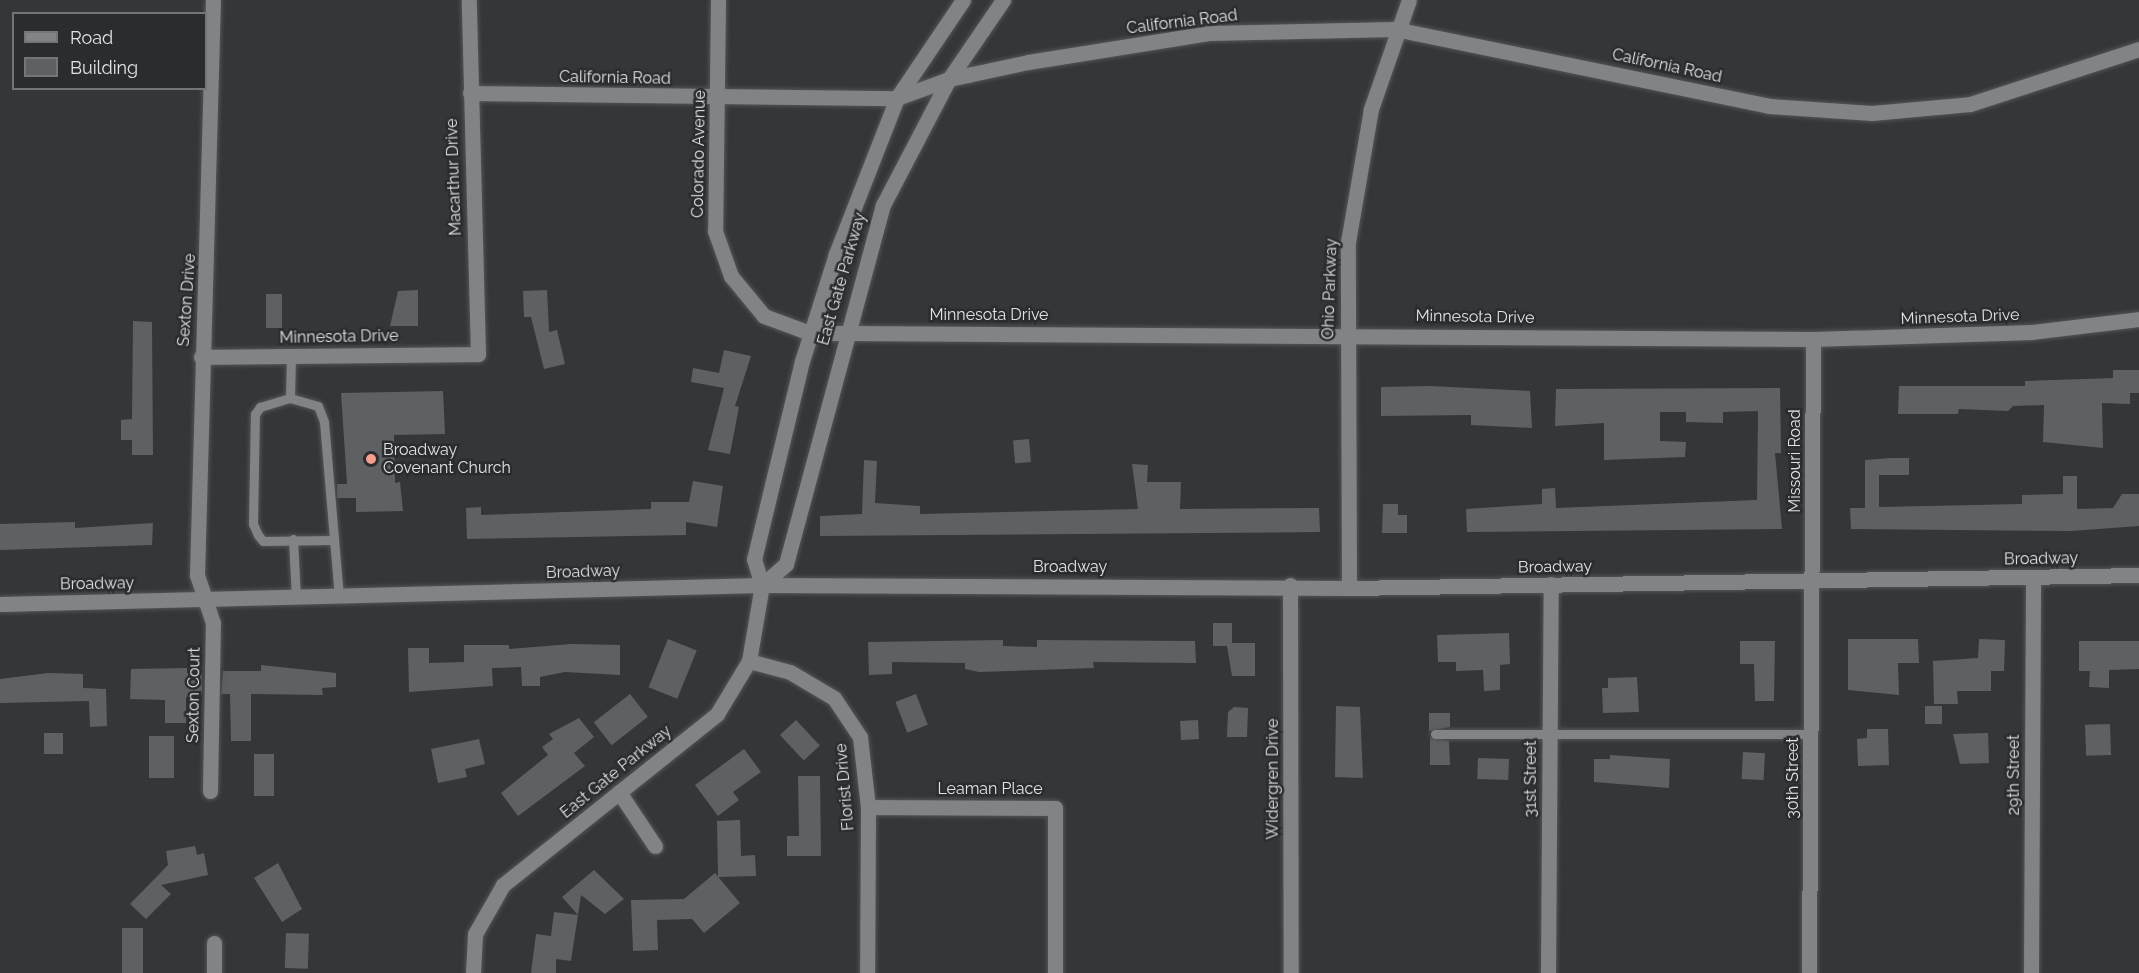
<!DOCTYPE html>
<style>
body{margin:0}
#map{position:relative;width:2139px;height:973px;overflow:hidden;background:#343638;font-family:Raleway,sans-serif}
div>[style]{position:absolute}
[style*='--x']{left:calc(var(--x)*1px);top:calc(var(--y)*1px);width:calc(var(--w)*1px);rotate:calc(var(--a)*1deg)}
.building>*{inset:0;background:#5e6163;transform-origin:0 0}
.roads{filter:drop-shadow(0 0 2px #525556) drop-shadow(0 0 2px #525556)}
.service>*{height:9px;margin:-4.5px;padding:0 4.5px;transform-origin:4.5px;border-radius:4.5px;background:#818486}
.minor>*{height:15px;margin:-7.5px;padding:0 7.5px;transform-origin:7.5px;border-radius:7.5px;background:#818486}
.tertiary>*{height:15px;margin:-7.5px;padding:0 7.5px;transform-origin:7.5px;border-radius:7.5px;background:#818486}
.secondary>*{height:15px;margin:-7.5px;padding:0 7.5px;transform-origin:7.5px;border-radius:7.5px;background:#818486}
.dots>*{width:16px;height:16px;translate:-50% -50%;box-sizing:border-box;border:3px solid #2a2c2e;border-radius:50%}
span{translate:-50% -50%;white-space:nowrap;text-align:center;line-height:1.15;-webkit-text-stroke:5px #2a2c2e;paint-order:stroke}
.street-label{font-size:16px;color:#e0e2e3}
.poi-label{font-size:16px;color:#e0e2e3}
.left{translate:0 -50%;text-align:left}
.legend{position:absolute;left:12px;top:12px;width:195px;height:78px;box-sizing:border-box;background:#2a2c2e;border:2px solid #737576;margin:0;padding:8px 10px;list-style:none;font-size:18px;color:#e0e2e3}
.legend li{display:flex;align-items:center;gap:12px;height:30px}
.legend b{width:30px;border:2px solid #737576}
</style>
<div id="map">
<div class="building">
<div style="clip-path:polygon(418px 290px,418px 326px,390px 326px,398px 291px)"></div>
<div style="clip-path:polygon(547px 290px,549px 332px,557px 330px,565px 364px,544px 369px,531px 317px,524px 317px,523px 291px)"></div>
<div style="left:266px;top:294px;width:16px;height:34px"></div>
<div style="clip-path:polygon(133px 321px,152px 322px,153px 455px,132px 455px,132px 440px,121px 440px,121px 420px,132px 419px)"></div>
<div style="clip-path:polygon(724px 350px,751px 356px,735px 406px,739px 407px,730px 454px,708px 450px,724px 388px,691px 382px,693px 368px,719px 373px)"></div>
<div style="clip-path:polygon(2113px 370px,2139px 370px,2139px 393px,2130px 393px,2130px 404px,2102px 403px,2103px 448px,2043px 442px,2044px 405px,2013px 406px,2008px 411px,1959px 409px,1958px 414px,1898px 414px,1899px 386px,2025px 386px,2025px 381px,2113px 378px)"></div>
<div style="clip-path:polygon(1430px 386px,1530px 391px,1532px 428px,1471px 425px,1471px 415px,1381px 416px,1381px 387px)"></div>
<div style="clip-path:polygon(1780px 388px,1781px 453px,1775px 453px,1782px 529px,1467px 532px,1466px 509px,1542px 504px,1542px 489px,1555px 488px,1556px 508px,1757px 500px,1758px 411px,1723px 412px,1723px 423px,1686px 422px,1686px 412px,1660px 412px,1660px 441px,1686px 442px,1685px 457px,1604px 460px,1604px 423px,1555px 426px,1556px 389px)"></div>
<div style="clip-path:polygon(443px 391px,445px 434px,394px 435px,395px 483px,400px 482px,403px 511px,356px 512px,356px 498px,337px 498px,337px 484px,347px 484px,341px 393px)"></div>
<div style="left:1029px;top:439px;width:23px;height:16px;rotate:85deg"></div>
<div style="clip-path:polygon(1890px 458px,1909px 458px,1909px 475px,1879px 475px,1879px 507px,2022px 504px,2022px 495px,2063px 494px,2063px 476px,2077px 476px,2077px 509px,2113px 508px,2122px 494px,2139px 494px,2139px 526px,2071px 531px,1851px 529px,1850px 508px,1865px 508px,1865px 460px)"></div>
<div style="clip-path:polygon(864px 460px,877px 461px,875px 503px,920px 506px,920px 514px,1138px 509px,1132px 464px,1148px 465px,1147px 482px,1181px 482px,1180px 509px,1319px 508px,1320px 532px,820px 536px,820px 516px,862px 514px)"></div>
<div style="clip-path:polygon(693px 481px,723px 486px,717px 527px,686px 522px,686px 535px,467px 539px,466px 508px,481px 507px,481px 515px,651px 509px,651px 502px,689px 502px)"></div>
<div style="clip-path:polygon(1383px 504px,1398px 504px,1398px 515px,1407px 515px,1407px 533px,1382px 533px)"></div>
<div style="clip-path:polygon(75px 522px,75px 528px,153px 523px,152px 545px,0 550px,0 524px)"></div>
<div style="clip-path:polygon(1213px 623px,1232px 623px,1232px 643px,1255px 643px,1255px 676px,1232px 676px,1227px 646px,1213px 646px)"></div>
<div style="clip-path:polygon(1509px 633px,1510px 664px,1500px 665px,1500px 690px,1484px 691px,1483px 670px,1456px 671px,1456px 662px,1438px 662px,1437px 635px)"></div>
<div style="left:668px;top:639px;width:31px;height:52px;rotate:22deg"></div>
<div style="clip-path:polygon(1848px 639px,1918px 639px,1919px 663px,1898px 663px,1899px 695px,1848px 690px)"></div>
<div style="clip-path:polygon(1979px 639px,2005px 640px,2004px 671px,1991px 671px,1991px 691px,1957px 691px,1958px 704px,1934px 704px,1933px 661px,1978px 658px)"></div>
<div style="clip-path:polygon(1003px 640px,1003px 646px,1037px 647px,1037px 640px,1195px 641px,1196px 663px,1093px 662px,1094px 668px,979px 672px,965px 669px,965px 663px,892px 662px,892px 674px,869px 675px,868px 642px)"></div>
<div style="clip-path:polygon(1740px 641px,1775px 641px,1774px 701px,1755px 701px,1754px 664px,1740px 664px)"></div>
<div style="clip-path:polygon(2079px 641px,2139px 641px,2139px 669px,2109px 670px,2109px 688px,2089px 687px,2090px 671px,2079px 671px)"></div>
<div style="clip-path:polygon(571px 644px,620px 645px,620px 675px,565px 672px,540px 677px,540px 686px,522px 686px,521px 667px,492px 668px,493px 686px,409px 692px,408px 648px,429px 648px,429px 663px,464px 662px,464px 645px,509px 645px,509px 649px)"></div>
<div style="clip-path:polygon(261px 665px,336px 673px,336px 687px,322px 688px,323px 695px,251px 694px,251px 741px,231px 741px,230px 694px,221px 694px,223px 671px,261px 671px)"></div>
<div style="clip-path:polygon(187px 668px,187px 673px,202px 673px,202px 694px,186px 697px,186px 723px,165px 723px,165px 700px,130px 699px,131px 669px)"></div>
<div style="clip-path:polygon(48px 673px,83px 674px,83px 688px,106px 689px,107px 726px,90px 727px,89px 701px,0 703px,0 679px)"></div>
<div style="clip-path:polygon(1637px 677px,1639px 712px,1603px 713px,1602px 688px,1608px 688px,1608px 678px)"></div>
<div style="left:630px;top:694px;width:29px;height:46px;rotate:52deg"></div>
<div style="left:916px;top:694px;width:33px;height:22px;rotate:69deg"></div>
<div style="clip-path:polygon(1336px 706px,1360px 707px,1363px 778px,1335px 777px)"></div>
<div style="left:1942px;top:706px;width:18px;height:17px;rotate:90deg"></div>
<div style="clip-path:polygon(1234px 707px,1248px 708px,1247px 737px,1227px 737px,1228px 712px)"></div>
<div style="clip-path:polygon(1429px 713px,1450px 713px,1450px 727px,1429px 731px)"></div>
<div style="clip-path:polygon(579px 718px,594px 737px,574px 753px,585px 766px,518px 816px,501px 793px,548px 755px,542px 747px,553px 739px,549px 734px)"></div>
<div style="left:796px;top:720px;width:35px;height:22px;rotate:47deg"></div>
<div style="left:1198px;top:720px;width:19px;height:18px;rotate:87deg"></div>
<div style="left:2110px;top:724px;width:31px;height:25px;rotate:88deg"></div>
<div style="clip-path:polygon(1867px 729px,1888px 729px,1889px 765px,1858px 766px,1857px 739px,1867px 738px)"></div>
<div style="left:63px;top:733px;width:21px;height:19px;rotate:90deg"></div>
<div style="clip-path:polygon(1988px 733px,1989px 763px,1960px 764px,1953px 734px)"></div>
<div style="left:149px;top:736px;width:25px;height:42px"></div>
<div style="clip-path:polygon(1430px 738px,1449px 741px,1450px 765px,1430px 765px)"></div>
<div style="clip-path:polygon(479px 739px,485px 764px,465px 769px,467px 777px,438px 783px,431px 749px)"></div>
<div style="clip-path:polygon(744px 749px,761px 772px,733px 792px,739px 800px,718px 816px,695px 785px)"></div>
<div style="left:1743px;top:752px;width:22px;height:27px;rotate:3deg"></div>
<div style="left:254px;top:754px;width:20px;height:42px"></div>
<div style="clip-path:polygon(1610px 755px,1670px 759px,1669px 788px,1594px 782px,1594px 759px,1610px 759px)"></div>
<div style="left:1478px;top:758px;width:31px;height:21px;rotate:2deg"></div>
<div style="clip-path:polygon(798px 776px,820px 776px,821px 856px,787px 856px,787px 836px,799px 836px)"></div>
<div style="clip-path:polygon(740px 820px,741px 856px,755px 855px,756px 876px,718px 877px,717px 821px)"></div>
<div style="clip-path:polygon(195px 846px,197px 855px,204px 853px,208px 875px,161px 885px,171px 894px,146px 919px,130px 904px,168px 865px,166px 851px)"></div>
<div style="clip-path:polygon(278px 863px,302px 909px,282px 922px,254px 878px)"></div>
<div style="clip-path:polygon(594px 870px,624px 899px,605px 914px,581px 895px,578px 915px,562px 897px)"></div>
<div style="clip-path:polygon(715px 873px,740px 903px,704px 933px,692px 919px,657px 920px,658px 950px,633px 951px,631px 900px,684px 899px)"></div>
<div style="clip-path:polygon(554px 912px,578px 915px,571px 961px,556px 959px,556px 973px,531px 973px,536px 934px,551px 936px)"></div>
<div style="left:122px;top:928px;width:21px;height:45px"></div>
<div style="left:286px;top:933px;width:23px;height:35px;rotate:2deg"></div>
</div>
<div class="roads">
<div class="service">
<div style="--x:290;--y:398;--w:42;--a:-88.6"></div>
<div style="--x:293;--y:539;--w:59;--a:87.1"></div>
<div style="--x:332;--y:540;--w:69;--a:179.2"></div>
<div style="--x:263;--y:541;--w:8;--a:-130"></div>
<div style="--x:258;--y:535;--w:12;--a:-114"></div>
<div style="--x:253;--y:524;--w:110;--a:-89"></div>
<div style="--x:255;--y:414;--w:9;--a:-54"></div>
<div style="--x:260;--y:407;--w:31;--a:-17"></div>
<div style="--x:290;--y:398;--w:29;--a:16"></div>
<div style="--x:318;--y:406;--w:17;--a:69"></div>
<div style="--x:324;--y:422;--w:176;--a:85.1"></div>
<div style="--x:1435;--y:734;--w:376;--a:0"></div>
</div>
<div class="minor">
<div style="--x:470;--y:93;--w:427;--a:0.7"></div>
<div style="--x:897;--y:98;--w:55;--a:-20.1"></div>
<div style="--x:949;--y:79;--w:81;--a:-12.1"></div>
<div style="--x:1028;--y:62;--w:183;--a:-9.1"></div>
<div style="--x:1209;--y:33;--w:186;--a:-1.2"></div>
<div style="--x:1395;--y:29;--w:382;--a:11.6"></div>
<div style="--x:1769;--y:106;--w:103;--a:3.9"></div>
<div style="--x:1872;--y:113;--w:98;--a:-5.2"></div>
<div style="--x:1970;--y:104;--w:178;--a:-18"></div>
<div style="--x:845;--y:333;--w:968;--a:0.36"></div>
<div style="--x:1813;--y:339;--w:219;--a:-1.8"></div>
<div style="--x:2032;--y:332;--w:108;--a:-6.9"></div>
<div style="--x:201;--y:357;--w:277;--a:-0.6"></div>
<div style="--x:478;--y:354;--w:354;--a:-91.5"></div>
<div style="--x:1290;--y:585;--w:388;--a:89.9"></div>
<div style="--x:1349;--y:588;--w:346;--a:-90.2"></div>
<div style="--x:1348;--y:242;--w:135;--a:-80.2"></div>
<div style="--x:1371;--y:109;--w:115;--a:-70.8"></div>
<div style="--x:749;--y:661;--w:42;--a:15"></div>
<div style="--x:790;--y:672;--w:51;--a:30.6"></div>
<div style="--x:834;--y:698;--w:47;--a:56.3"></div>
<div style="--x:860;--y:737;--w:70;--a:83.5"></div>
<div style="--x:868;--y:807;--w:166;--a:90.3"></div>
<div style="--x:210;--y:791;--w:168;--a:-89"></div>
<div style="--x:213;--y:623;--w:51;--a:-108.4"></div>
<div style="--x:197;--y:575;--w:575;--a:-88.41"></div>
<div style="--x:619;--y:792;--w:65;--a:56.3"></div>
<div style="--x:868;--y:807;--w:187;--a:0.3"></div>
<div style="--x:1055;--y:808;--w:165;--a:90"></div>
<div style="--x:214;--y:973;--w:30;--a:-90"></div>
<div style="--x:473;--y:973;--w:39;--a:-87"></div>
<div style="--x:475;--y:934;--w:56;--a:-60.3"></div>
<div style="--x:503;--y:885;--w:274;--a:-38.6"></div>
<div style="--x:717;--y:714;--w:62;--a:-58.9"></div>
<div style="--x:749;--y:661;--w:77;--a:-80.3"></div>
<div style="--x:1548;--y:973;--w:389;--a:-89.6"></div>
<div style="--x:1809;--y:973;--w:634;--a:-89.64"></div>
<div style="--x:2031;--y:973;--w:396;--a:-89.7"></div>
</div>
<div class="tertiary">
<div style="--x:718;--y:0;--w:231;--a:90.7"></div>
<div style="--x:715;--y:231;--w:48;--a:70.4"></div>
<div style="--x:731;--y:276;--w:52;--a:50.5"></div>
<div style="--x:764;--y:316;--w:49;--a:20.3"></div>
<div style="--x:810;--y:333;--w:35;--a:0"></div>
<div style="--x:963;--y:0;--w:118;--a:124"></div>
<div style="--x:897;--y:98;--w:168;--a:111.4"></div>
<div style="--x:836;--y:254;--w:112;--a:107.6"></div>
<div style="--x:802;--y:361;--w:204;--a:103.6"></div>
<div style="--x:754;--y:559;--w:27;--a:73"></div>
<div style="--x:762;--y:585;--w:32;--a:-41"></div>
<div style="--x:786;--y:564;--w:372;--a:-74.9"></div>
<div style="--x:883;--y:205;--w:142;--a:-62.4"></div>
<div style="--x:949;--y:79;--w:96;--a:-55.6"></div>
</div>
<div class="secondary">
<div style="--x:0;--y:604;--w:762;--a:-1.43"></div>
<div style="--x:762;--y:585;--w:587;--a:0.29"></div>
<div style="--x:1349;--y:588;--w:790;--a:-0.94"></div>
</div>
</div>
<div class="dots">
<div style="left:371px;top:459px;background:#f59d8e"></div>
</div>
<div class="street-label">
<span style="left:1182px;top:22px;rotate:-7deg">California Road</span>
<span style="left:1667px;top:66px;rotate:12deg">California Road</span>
<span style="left:615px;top:78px;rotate:1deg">California Road</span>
<span style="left:699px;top:154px;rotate:-89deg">Colorado Avenue</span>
<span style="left:454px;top:177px;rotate:-92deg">Macarthur Drive</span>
<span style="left:842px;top:279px;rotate:-74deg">East Gate Parkway</span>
<span style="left:1330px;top:289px;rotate:-88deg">Ohio Parkway</span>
<span style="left:187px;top:300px;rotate:-86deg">Sexton Drive</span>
<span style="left:989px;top:315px">Minnesota Drive</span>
<span style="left:1475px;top:317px;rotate:1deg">Minnesota Drive</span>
<span style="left:1960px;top:317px;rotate:-2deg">Minnesota Drive</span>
<span style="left:339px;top:337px;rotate:-1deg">Minnesota Drive</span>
<span style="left:1795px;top:461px;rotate:-90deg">Missouri Road</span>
<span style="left:2041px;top:559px;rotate:-1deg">Broadway</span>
<span style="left:1070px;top:567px">Broadway</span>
<span style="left:1555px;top:567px;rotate:-1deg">Broadway</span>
<span style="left:583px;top:572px;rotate:-2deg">Broadway</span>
<span style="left:97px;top:584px;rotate:-1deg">Broadway</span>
<span style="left:194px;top:695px;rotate:-89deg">Sexton Court</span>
<span style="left:616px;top:772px;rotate:-39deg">East Gate Parkway</span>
<span style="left:2014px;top:775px;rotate:-90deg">29th Street</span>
<span style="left:1793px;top:778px;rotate:-90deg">30th Street</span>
<span style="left:1273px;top:779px;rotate:-90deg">Widergren Drive</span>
<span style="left:1531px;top:779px;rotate:-90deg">31st Street</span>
<span style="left:845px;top:787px;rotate:-95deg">Florist Drive</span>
<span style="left:990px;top:789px">Leaman Place</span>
</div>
<div class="poi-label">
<span class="left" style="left:383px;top:459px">Broadway<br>Covenant Church</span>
</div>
<ul class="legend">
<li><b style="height:8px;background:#818486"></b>Road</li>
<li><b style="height:16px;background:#5e6163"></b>Building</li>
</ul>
</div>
